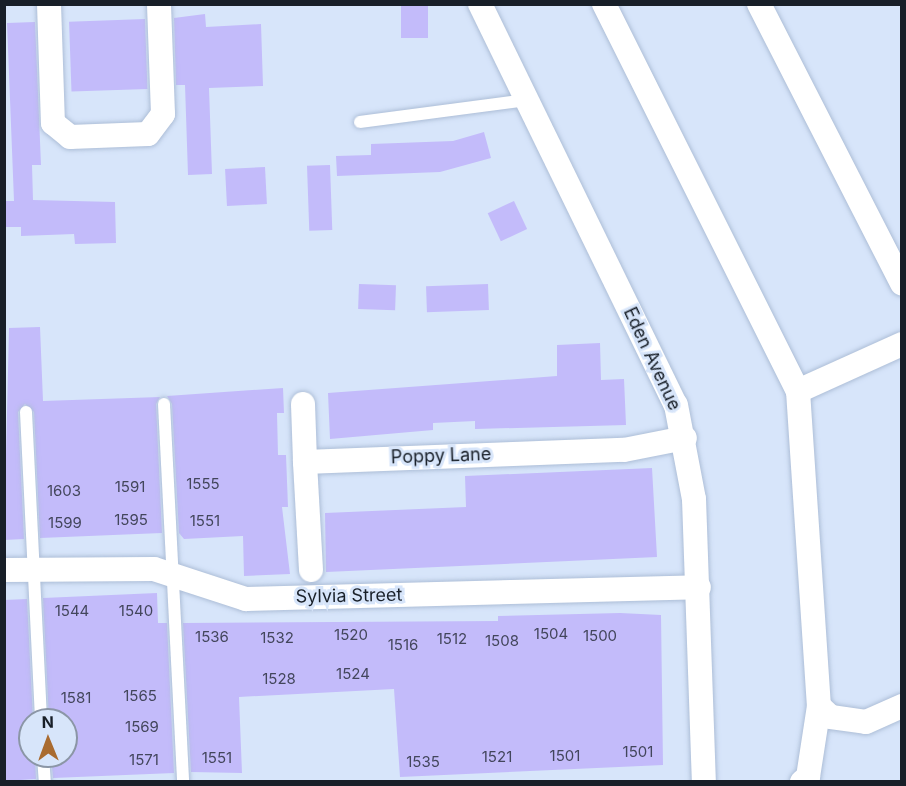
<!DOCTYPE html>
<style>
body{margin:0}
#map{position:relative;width:906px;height:786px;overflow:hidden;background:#d7e5fa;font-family:Inter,sans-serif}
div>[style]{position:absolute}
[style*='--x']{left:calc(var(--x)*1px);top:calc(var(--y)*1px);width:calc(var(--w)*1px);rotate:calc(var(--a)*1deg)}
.building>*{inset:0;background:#c3bbfa;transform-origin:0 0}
.roads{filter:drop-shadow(0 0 2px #adbed7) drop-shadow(0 0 2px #adbed7)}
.lane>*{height:12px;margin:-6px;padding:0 6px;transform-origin:6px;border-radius:6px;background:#fff}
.street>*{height:24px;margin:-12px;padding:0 12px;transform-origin:12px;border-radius:12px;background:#fff}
span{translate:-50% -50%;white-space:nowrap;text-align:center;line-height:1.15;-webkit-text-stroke:6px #d7e5fa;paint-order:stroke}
.number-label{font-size:15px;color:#43465c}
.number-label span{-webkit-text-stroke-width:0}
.street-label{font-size:18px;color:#181f28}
.frame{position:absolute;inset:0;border:6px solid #181f28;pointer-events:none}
.north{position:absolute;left:18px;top:708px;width:60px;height:60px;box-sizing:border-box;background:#d7e5fa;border:2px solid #8b96a6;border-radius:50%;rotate:359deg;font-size:16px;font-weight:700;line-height:24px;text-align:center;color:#181f28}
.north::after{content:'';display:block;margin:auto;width:21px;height:27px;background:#a96b30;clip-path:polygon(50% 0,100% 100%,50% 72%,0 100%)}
</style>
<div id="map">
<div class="building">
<div style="left:401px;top:4px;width:27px;height:34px"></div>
<div style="clip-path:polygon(205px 14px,206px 27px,261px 24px,263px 86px,209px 88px,212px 174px,188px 175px,185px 85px,176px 85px,174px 18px)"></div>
<div style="left:145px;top:19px;width:70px;height:76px;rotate:88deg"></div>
<div style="clip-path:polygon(35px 22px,41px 165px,32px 165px,33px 200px,115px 202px,116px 243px,75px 244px,74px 234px,21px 236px,21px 227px,4px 227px,4px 201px,14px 201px,7px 23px)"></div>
<div style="clip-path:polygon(484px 132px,491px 158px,440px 172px,337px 176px,336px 156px,371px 155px,371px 144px,453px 141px)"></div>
<div style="left:330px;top:165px;width:65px;height:23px;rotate:88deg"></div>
<div style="left:265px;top:167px;width:37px;height:40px;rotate:87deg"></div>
<div style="left:514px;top:201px;width:31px;height:29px;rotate:65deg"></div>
<div style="left:359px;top:284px;width:37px;height:25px;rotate:2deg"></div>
<div style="left:488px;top:284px;width:26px;height:62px;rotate:88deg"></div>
<div style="clip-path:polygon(40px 327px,43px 401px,160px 397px,156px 404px,162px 533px,40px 538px,34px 412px,25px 404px,18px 412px,24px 539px,4px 540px,9px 328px)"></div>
<div style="clip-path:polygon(600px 343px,601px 380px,624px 379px,626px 425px,475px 429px,475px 421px,433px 423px,433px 430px,330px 439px,328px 393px,557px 376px,557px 345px)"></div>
<div style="clip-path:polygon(283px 388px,284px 413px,277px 413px,278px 455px,286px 455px,288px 507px,282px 507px,290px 574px,244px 576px,243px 536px,184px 539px,179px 533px,172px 404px,167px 396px)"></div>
<div style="clip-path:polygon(652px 468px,657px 557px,326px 572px,325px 513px,466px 507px,465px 476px)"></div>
<div style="clip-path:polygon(157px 593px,158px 623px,167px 623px,174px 773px,53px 778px,51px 756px,66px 756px,66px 720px,49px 720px,43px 598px)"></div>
<div style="clip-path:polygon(27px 599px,33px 720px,27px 720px,29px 756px,35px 756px,36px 779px,4px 781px,4px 600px)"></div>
<div style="clip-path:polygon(620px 613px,661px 615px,663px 765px,400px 777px,394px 689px,239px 697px,242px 773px,191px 772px,183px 623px,498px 621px,498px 616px)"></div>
</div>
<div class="roads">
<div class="lane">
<div style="--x:360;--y:122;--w:168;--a:-7.5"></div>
<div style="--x:164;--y:404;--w:378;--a:87.1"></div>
<div style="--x:26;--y:412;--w:308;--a:87.2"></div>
<div style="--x:43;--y:756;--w:26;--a:86"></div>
</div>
<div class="street">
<div style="--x:49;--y:4;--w:119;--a:88.1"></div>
<div style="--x:53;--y:123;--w:22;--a:39"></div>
<div style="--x:70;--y:137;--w:78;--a:-2.2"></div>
<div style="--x:148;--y:134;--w:25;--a:-53"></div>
<div style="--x:163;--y:114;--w:110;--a:-92.1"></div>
<div style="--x:480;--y:4;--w:446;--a:64"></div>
<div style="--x:676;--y:405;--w:96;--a:79.2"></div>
<div style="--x:694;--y:499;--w:283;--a:88"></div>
<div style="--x:604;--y:4;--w:433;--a:63.4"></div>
<div style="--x:798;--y:391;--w:316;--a:86.2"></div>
<div style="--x:819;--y:706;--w:16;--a:43"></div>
<div style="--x:831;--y:717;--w:35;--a:8"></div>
<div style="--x:866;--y:722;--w:39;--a:-24"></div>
<div style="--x:759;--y:4;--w:314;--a:62.9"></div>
<div style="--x:798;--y:391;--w:114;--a:-24.3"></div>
<div style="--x:303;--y:404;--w:58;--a:88"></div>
<div style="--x:4;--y:570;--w:150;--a:-0.4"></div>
<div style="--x:154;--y:569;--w:97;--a:18.1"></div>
<div style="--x:246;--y:599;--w:453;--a:-1.5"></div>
<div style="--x:311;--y:570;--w:108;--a:-93.2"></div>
<div style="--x:305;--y:462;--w:319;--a:-2.2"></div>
<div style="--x:624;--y:450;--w:62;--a:-11.1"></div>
<div style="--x:802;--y:782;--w:8;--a:-40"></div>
<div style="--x:808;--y:777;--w:72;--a:-81.2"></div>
</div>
</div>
<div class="number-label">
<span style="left:203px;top:484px">1555</span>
<span style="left:130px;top:487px">1591</span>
<span style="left:64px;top:491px">1603</span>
<span style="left:131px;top:520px">1595</span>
<span style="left:205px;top:521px">1551</span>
<span style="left:65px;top:523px">1599</span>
<span style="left:72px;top:611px">1544</span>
<span style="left:136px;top:611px">1540</span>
<span style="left:551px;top:634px">1504</span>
<span style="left:351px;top:635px">1520</span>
<span style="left:600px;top:636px">1500</span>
<span style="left:212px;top:637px">1536</span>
<span style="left:277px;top:638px">1532</span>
<span style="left:452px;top:639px">1512</span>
<span style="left:502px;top:641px">1508</span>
<span style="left:403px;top:645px">1516</span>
<span style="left:353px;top:674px">1524</span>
<span style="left:279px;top:679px">1528</span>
<span style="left:140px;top:696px">1565</span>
<span style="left:76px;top:698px">1581</span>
<span style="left:142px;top:727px">1569</span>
<span style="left:638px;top:752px">1501</span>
<span style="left:565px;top:756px">1501</span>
<span style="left:497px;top:757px">1521</span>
<span style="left:217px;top:758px">1551</span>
<span style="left:144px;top:760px">1571</span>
<span style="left:423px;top:762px">1535</span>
</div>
<div class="street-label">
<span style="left:652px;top:359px;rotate:65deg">Eden Avenue</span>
<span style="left:441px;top:456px;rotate:-2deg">Poppy Lane</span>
<span style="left:349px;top:596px;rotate:-1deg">Sylvia Street</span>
</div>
<div class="frame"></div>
<div class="north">N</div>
</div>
